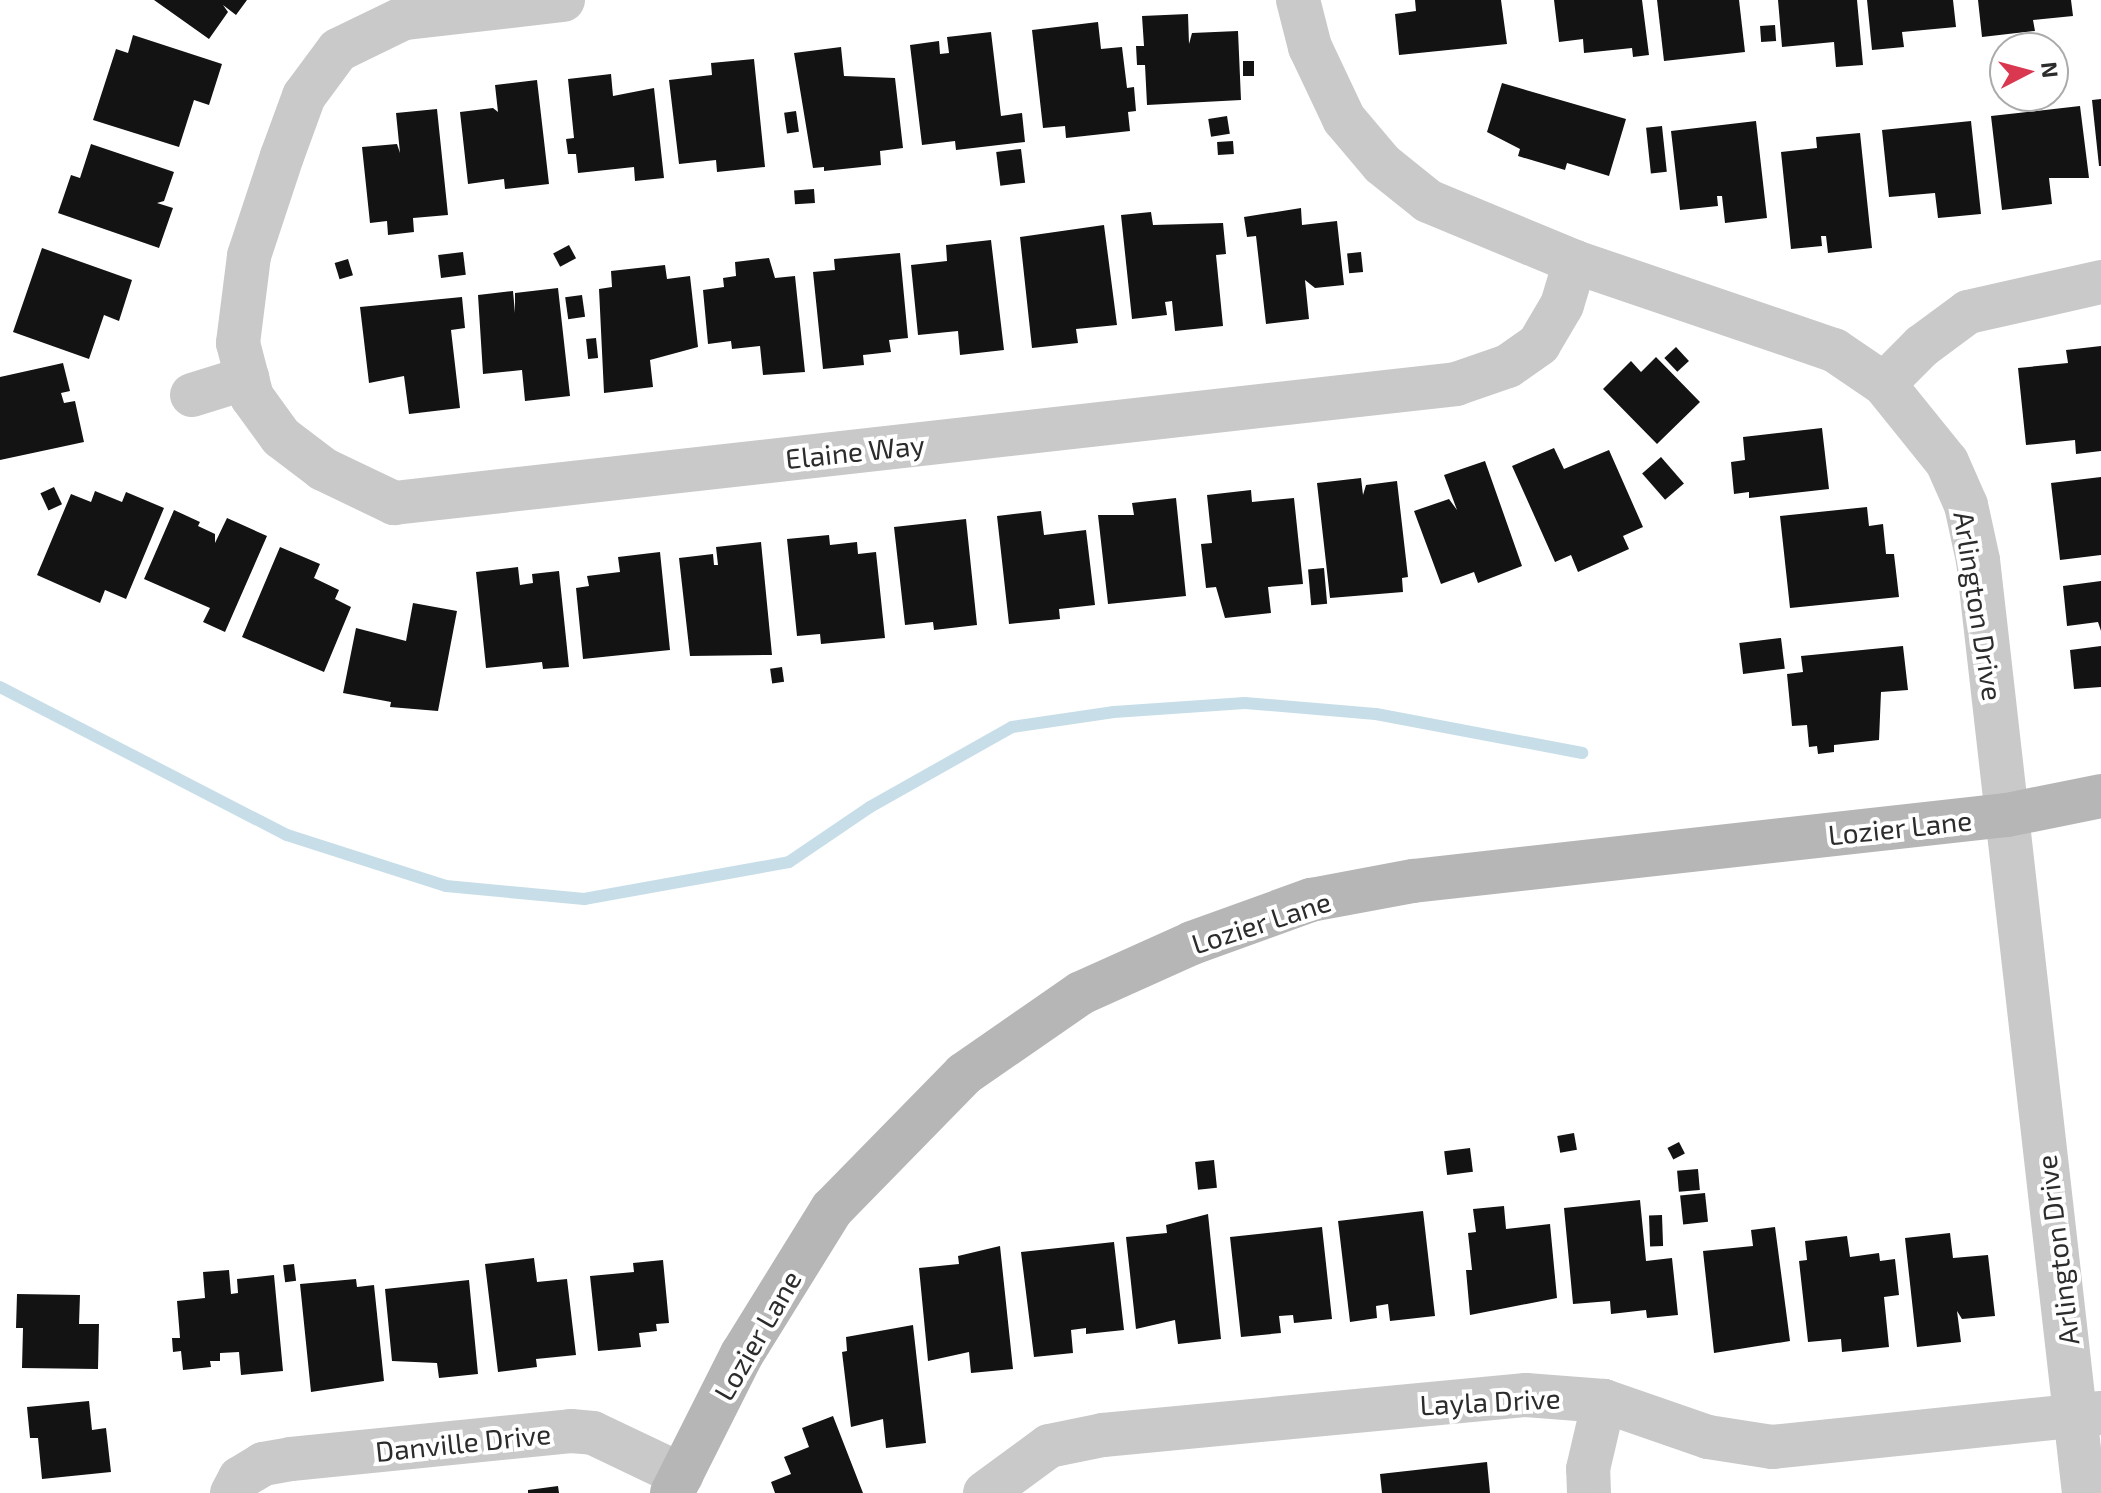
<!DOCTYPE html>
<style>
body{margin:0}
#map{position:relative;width:2101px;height:1493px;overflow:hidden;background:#fff;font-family:"Exo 2",sans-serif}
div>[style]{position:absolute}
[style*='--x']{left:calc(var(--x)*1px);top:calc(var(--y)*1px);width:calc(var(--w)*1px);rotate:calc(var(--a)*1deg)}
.stream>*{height:12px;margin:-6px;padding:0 6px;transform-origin:6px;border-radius:6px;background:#c7dee8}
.building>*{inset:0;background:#131313;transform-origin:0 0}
.street>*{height:44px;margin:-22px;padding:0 22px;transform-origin:22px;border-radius:22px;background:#c9c9c9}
.secondary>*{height:44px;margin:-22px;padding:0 22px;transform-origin:22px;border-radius:22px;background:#b6b6b6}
span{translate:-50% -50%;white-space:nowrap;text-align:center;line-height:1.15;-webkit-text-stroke:8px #fff;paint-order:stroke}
.street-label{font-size:28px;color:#2c2c2c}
.north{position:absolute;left:1989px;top:32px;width:80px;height:80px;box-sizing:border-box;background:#fff;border:2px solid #ababab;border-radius:50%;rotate:84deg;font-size:22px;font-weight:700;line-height:32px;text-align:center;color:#2c2c2c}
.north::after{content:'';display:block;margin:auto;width:28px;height:36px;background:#d93850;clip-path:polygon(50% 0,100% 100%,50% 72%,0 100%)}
</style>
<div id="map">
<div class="stream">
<div style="--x:0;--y:687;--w:323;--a:27.3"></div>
<div style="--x:287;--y:835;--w:167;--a:17.8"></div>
<div style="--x:446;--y:886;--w:139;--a:5.4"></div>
<div style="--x:584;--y:899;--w:208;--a:-10.2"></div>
<div style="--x:789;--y:862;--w:98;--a:-34.2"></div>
<div style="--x:870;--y:807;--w:163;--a:-29.4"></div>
<div style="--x:1012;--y:727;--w:103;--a:-8.4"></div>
<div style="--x:1114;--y:712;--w:131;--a:-3.9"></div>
<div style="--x:1245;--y:703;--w:131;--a:4.8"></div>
<div style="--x:1376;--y:714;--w:210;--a:10.7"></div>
</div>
<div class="building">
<div style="clip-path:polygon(154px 0,247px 0,236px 15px,223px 5px,228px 12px,209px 39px)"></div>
<div style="clip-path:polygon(1415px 0,1501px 0,1507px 44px,1399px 55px,1395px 14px,1416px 11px)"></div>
<div style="clip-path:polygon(1554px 0,1642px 0,1649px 55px,1633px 57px,1632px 48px,1584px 53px,1583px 39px,1559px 42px)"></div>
<div style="clip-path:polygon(1657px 0,1739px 0,1745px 52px,1664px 61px)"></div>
<div style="clip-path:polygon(1778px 0,1857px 0,1863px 65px,1836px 67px,1834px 42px,1782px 47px)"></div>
<div style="clip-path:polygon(1867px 0,1953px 0,1956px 27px,1902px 32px,1904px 47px,1872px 50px)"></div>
<div style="clip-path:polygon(1978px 0,2071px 0,2073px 16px,2033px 20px,2035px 31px,1982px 37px)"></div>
<div style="clip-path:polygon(1188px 14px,1189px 44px,1192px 33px,1238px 31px,1241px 100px,1147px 105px,1145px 65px,1137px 65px,1136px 46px,1144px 46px,1142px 16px)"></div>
<div style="clip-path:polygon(1098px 22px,1101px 49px,1122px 47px,1127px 88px,1134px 87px,1136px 111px,1128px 112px,1130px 131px,1066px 138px,1065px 126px,1043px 128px,1032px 30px)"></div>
<div style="left:1775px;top:25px;width:16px;height:15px;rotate:86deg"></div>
<div style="clip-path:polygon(991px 32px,1001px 116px,1022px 113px,1025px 142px,956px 150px,955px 141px,922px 145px,910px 45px,939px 41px,940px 54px,949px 53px,947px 37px)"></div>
<div style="clip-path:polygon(133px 35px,222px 64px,209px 105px,194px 100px,179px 147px,93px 120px,116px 49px,128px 53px)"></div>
<div style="clip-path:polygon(841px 47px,844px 76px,895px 78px,903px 148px,880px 151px,881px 165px,824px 171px,824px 167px,813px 168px,794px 53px)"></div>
<div style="clip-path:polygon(754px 59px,765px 167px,717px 172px,716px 160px,679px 164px,669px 80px,712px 75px,711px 63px)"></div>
<div style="left:1243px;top:61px;width:11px;height:15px"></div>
<div style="clip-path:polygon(611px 74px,613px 96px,654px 88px,664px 178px,635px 181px,634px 167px,578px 173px,576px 154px,568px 154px,566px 139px,574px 138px,568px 79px)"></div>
<div style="clip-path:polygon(537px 80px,549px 184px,505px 189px,504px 179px,468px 184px,460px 112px,493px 108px,498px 112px,495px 85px)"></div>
<div style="clip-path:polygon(1502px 83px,1626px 119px,1609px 176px,1567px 163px,1565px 170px,1518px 156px,1520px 149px,1487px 132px)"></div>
<div style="clip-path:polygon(2101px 99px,2101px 166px,2099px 166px,2092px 100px)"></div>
<div style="clip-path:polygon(2080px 106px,2089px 178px,2049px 178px,2052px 204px,2002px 210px,1991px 116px)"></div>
<div style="clip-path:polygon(437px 109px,448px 215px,413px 218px,414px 232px,388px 235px,387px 221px,370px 223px,362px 147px,397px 144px,400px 153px,396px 113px)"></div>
<div style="left:796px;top:111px;width:21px;height:12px;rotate:82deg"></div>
<div style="left:1227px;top:116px;width:18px;height:19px;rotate:81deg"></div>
<div style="clip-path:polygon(1756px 121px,1767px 218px,1725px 223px,1722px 196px,1717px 196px,1718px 206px,1680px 210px,1671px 131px)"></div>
<div style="clip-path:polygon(1971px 121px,1981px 214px,1938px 218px,1935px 193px,1889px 197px,1882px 130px)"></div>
<div style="left:1662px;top:126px;width:46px;height:16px;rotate:84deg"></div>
<div style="clip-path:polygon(1860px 133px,1872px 248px,1828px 253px,1826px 236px,1821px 236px,1822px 246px,1791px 249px,1781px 152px,1817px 148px,1816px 137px)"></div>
<div style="left:1233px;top:141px;width:13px;height:16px;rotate:86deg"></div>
<div style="clip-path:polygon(91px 144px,174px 172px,164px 201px,157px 203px,173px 208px,159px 248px,58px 213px,71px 175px,80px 178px)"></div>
<div style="left:1021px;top:149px;width:34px;height:25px;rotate:83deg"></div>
<div style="left:814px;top:189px;width:14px;height:20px;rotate:86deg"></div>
<div style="clip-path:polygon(1301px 208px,1302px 225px,1337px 221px,1344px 285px,1315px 288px,1305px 280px,1309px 319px,1266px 324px,1256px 236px,1247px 237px,1244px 217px)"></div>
<div style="clip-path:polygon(1151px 212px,1153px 225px,1223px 223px,1226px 254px,1216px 255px,1223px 326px,1175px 331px,1172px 301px,1165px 302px,1167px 315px,1132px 319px,1121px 215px)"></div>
<div style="clip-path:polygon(1104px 225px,1117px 325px,1076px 329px,1078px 343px,1032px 348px,1020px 237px)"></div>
<div style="clip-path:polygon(991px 240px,1004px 350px,960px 355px,958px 331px,918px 335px,911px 265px,947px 261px,946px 245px)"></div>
<div style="left:569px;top:245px;width:15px;height:18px;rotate:62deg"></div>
<div style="clip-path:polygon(42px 248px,132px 280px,119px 321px,104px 315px,89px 359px,13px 332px)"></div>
<div style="left:463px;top:252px;width:23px;height:25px;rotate:83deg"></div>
<div style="left:1361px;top:252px;width:20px;height:14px;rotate:84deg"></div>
<div style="clip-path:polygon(900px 253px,908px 338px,889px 340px,891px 352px,863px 355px,864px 365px,823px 369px,813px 272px,835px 270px,834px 259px)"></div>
<div style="clip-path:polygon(769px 258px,775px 278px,795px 276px,805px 372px,763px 375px,760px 346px,732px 349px,731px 341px,708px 344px,703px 290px,724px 287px,723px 278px,736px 276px,735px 262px)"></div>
<div style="left:348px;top:259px;width:17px;height:14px;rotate:73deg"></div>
<div style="clip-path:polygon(665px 265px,667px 279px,690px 276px,698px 347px,650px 360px,653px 387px,604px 393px,599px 289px,612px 287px,611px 271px)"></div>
<div style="clip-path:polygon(558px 288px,570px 396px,525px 401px,522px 370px,483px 374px,478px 295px,513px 291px,515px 313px,515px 293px)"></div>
<div style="left:582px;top:295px;width:22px;height:17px;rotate:82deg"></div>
<div style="clip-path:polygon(462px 297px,465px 328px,451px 330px,460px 408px,409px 414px,404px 376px,369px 383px,360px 307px)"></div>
<div style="left:596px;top:338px;width:20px;height:10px;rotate:84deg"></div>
<div style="clip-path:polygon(2101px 346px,2101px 451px,2076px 454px,2075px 440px,2026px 445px,2018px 368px,2068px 363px,2066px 350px)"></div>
<div style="left:1676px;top:347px;width:19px;height:16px;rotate:47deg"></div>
<div style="clip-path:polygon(1656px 357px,1700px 402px,1657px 444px,1603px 389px,1631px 361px,1641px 372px)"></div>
<div style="clip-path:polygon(63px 363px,70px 391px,61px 393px,64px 403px,75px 401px,84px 442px,0 460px,0 377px)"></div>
<div style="clip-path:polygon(1822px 428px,1829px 489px,1749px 498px,1749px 492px,1734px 494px,1731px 462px,1745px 460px,1743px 437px)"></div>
<div style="clip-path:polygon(1554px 448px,1564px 469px,1609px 450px,1643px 527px,1623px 536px,1629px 549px,1578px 572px,1571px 555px,1555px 562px,1512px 466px)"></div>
<div style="left:1661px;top:457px;width:35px;height:25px;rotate:49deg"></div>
<div style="clip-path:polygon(1485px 461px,1522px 566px,1478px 583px,1474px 572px,1441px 584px,1414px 511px,1449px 499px,1457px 510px,1444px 475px)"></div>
<div style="clip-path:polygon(2101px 477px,2101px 555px,2060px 560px,2051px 483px)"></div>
<div style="clip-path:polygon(1361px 478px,1363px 495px,1366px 485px,1397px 481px,1408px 577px,1402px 578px,1403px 592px,1330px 598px,1317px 483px)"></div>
<div style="left:54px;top:487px;width:19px;height:15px;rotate:65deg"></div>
<div style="clip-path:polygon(1251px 490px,1252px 502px,1294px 498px,1303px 584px,1268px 587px,1271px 613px,1225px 618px,1216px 587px,1206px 588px,1201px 544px,1212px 543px,1207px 495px)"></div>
<div style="clip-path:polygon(95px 491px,122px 502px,126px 492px,164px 508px,126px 599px,105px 590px,100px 603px,37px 575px,71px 494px,91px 502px)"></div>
<div style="clip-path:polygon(1176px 498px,1186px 596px,1108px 604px,1098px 515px,1134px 515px,1132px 503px)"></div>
<div style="clip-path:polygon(1867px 507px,1869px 526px,1883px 524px,1886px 554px,1894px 554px,1899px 597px,1790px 608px,1780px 516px)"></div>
<div style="clip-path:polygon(174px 510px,200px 522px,198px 526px,215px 534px,215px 543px,227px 518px,267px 536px,225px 632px,203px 622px,210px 608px,144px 579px)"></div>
<div style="clip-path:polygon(1041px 511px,1044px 535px,1086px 530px,1095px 605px,1059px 609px,1060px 619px,1009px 624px,997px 516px)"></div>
<div style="clip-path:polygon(966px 519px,977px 625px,934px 630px,933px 622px,905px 625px,894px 527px)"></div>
<div style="clip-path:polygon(829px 535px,830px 545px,857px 542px,858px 554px,876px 552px,885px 638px,821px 644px,820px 634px,797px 636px,787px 539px)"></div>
<div style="clip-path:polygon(761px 542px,772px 655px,690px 656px,679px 558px,713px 554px,714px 565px,718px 565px,716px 547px)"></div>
<div style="clip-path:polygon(280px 547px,320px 564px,314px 578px,339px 590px,335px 599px,351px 607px,324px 672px,242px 637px)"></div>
<div style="clip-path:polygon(660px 552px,670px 650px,583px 659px,576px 588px,589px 586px,587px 576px,620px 572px,618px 557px)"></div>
<div style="clip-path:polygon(518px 567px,520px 585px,533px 583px,532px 574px,559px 571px,569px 667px,543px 669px,542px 662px,486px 668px,476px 572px)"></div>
<div style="left:1324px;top:568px;width:36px;height:16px;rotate:85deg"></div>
<div style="clip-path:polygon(2101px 581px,2101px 631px,2098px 622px,2067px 626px,2063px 586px)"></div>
<div style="clip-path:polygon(413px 603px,457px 611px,438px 711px,390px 707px,391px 702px,343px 693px,356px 628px,406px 641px)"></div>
<div style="left:1781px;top:638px;width:31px;height:42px;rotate:83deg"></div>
<div style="clip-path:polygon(1903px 646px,1908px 690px,1881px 692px,1879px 740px,1834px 745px,1834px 752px,1818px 754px,1817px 746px,1809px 747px,1807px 725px,1792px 726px,1787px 674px,1803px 672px,1801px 656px)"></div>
<div style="clip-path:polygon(2101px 646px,2101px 687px,2074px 689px,2070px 650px)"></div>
<div style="left:782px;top:667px;width:15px;height:12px;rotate:82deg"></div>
<div style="left:1574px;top:1133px;width:17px;height:17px;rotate:80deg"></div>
<div style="left:1679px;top:1142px;width:13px;height:13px;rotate:63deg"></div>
<div style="left:1470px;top:1148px;width:24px;height:26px;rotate:83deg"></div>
<div style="left:1214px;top:1160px;width:28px;height:19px;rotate:84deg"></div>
<div style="left:1698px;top:1169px;width:21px;height:21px;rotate:85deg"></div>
<div style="left:1705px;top:1193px;width:29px;height:25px;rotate:84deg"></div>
<div style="clip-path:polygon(1640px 1200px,1646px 1261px,1672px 1258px,1678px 1315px,1647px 1318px,1646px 1310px,1611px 1314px,1610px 1301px,1573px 1304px,1564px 1208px)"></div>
<div style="clip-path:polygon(1504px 1206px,1506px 1229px,1550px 1224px,1557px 1298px,1470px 1315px,1466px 1270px,1472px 1270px,1468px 1233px,1476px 1232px,1473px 1209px)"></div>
<div style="clip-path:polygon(1423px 1211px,1435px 1316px,1390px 1321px,1388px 1304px,1376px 1306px,1377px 1318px,1350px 1322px,1338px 1221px)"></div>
<div style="clip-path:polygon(1208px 1214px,1221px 1339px,1178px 1344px,1175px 1320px,1136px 1329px,1126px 1237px,1167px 1233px,1166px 1225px)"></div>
<div style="left:1662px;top:1215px;width:31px;height:13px;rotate:88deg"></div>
<div style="clip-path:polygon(1322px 1227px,1332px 1319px,1294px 1323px,1293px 1315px,1279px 1316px,1281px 1333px,1241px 1337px,1230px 1237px)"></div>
<div style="clip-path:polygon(1775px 1227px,1790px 1341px,1714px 1353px,1703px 1251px,1753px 1246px,1751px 1230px)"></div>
<div style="clip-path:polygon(1950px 1233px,1953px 1258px,1988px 1255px,1995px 1316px,1962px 1319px,1957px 1311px,1961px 1342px,1917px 1347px,1905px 1238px)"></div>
<div style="clip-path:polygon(1847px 1236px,1850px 1257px,1879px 1253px,1880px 1261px,1895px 1259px,1899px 1295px,1884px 1297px,1889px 1347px,1842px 1352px,1841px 1339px,1808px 1342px,1799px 1261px,1807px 1260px,1805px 1241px)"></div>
<div style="clip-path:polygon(1114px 1242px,1124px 1330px,1086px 1334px,1086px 1328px,1071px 1330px,1073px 1353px,1034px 1357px,1021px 1252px)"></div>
<div style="clip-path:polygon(1000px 1246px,1013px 1369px,971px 1373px,969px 1352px,928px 1361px,919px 1268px,959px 1264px,958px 1256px)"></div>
<div style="clip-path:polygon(534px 1258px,537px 1282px,567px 1279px,576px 1355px,536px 1359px,537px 1367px,498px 1372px,485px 1264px)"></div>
<div style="clip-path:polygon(663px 1260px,669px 1323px,656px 1324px,657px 1331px,639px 1333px,641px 1347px,598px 1351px,590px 1276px,634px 1272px,633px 1263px)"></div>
<div style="left:294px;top:1264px;width:17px;height:11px;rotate:83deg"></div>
<div style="clip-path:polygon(229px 1270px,231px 1294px,238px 1293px,237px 1279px,274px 1275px,283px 1371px,241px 1375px,239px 1352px,220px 1353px,220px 1361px,210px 1361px,211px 1367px,183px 1370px,181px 1351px,173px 1352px,172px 1338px,180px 1338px,177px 1301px,205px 1298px,203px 1272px)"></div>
<div style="clip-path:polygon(356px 1279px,357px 1287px,374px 1285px,384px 1381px,311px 1392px,300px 1284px)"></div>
<div style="clip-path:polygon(469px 1280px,478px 1374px,439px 1378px,437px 1363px,392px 1361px,385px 1289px)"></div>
<div style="clip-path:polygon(17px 1294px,80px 1295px,79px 1324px,99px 1324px,98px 1369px,22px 1368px,23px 1328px,16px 1328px)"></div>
<div style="clip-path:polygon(913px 1325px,926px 1443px,886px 1448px,883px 1419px,851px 1427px,842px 1352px,847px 1351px,846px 1337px)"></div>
<div style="clip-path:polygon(89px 1401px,92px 1430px,106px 1428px,111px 1472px,42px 1479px,38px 1438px,30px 1438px,27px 1407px)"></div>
<div style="clip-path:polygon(833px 1416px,863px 1493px,775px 1493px,771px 1482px,791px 1474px,784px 1457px,809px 1447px,802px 1428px)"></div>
<div style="clip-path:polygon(1487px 1462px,1490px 1493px,1382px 1493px,1380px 1474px)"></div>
<div style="clip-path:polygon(558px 1486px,559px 1493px,528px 1493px,528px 1490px)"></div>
</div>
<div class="street">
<div style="--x:563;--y:0;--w:160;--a:173.5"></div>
<div style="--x:404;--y:18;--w:73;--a:154.1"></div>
<div style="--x:338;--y:50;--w:57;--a:126.5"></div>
<div style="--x:304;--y:96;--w:64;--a:110.1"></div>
<div style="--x:282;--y:156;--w:105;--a:108.3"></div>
<div style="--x:249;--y:256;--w:88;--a:97.2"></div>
<div style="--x:238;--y:343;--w:56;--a:75.5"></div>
<div style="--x:252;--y:397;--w:49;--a:54.1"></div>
<div style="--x:281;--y:437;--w:53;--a:37.3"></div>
<div style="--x:323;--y:469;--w:79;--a:25.6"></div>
<div style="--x:394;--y:503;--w:1069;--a:-6.39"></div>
<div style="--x:1456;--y:384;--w:55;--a:-19.1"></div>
<div style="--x:1508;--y:366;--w:38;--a:-35"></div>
<div style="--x:1539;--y:344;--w:45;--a:-59.5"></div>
<div style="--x:1562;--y:305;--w:45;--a:-73.2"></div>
<div style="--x:1298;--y:0;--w:49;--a:75.7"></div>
<div style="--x:1310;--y:47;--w:80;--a:64.7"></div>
<div style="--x:1344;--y:119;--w:59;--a:49.8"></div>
<div style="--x:1382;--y:164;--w:59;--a:38.8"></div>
<div style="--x:1428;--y:201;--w:159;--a:22.5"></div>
<div style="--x:1575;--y:262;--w:274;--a:18.8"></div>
<div style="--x:1834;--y:350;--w:60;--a:34.2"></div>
<div style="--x:1884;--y:384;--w:100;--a:51.1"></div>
<div style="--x:1947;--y:462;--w:47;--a:66.2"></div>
<div style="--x:1966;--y:505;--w:56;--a:77.7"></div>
<div style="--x:1978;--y:560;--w:939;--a:83.52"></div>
<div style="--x:1884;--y:384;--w:54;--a:-45"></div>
<div style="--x:1922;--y:346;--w:57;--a:-36.5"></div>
<div style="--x:1968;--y:312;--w:136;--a:-12.7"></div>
<div style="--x:192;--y:395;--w:58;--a:-17.2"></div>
<div style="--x:232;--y:1493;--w:17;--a:-62"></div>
<div style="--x:240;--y:1478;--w:27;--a:-31"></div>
<div style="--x:263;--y:1464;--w:28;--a:-10"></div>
<div style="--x:291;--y:1459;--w:281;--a:-5.7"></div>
<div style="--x:571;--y:1431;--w:22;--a:5"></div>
<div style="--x:593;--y:1433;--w:98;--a:25.5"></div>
<div style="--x:985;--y:1493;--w:79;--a:-36.3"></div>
<div style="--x:1049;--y:1446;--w:55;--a:-11.5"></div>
<div style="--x:1103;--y:1435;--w:425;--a:-5.4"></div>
<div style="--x:1526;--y:1395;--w:78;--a:4.4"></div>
<div style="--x:1604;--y:1401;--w:110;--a:19.1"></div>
<div style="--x:1708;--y:1437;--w:65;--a:8.9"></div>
<div style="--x:1772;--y:1447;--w:331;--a:-5.9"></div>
<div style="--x:1589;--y:1493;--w:24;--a:-92"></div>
<div style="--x:1588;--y:1469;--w:70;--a:-76.8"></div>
</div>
<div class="secondary">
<div style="--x:672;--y:1493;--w:156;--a:-63.3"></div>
<div style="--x:742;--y:1354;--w:171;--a:-58.2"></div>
<div style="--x:832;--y:1209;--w:189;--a:-45.6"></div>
<div style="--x:964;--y:1074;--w:142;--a:-34.7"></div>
<div style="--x:1081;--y:993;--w:122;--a:-24.2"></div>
<div style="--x:1192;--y:943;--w:127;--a:-19.9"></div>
<div style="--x:1311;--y:900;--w:104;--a:-10.6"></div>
<div style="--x:1413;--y:881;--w:598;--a:-6.34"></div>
<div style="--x:2007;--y:815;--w:96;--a:-11.4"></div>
</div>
<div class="street-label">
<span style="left:855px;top:451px;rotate:-6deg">Elaine Way</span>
<span style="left:1979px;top:606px;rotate:81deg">Arlington Drive</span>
<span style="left:1900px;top:827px;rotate:-6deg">Lozier Lane</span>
<span style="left:1261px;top:922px;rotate:-18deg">Lozier Lane</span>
<span style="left:2057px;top:1250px;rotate:-97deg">Arlington Drive</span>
<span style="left:757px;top:1335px;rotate:-60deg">Lozier Lane</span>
<span style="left:1490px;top:1401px;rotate:-3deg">Layla Drive</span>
<span style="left:463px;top:1442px;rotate:-6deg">Danville Drive</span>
</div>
<div class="north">N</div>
</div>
